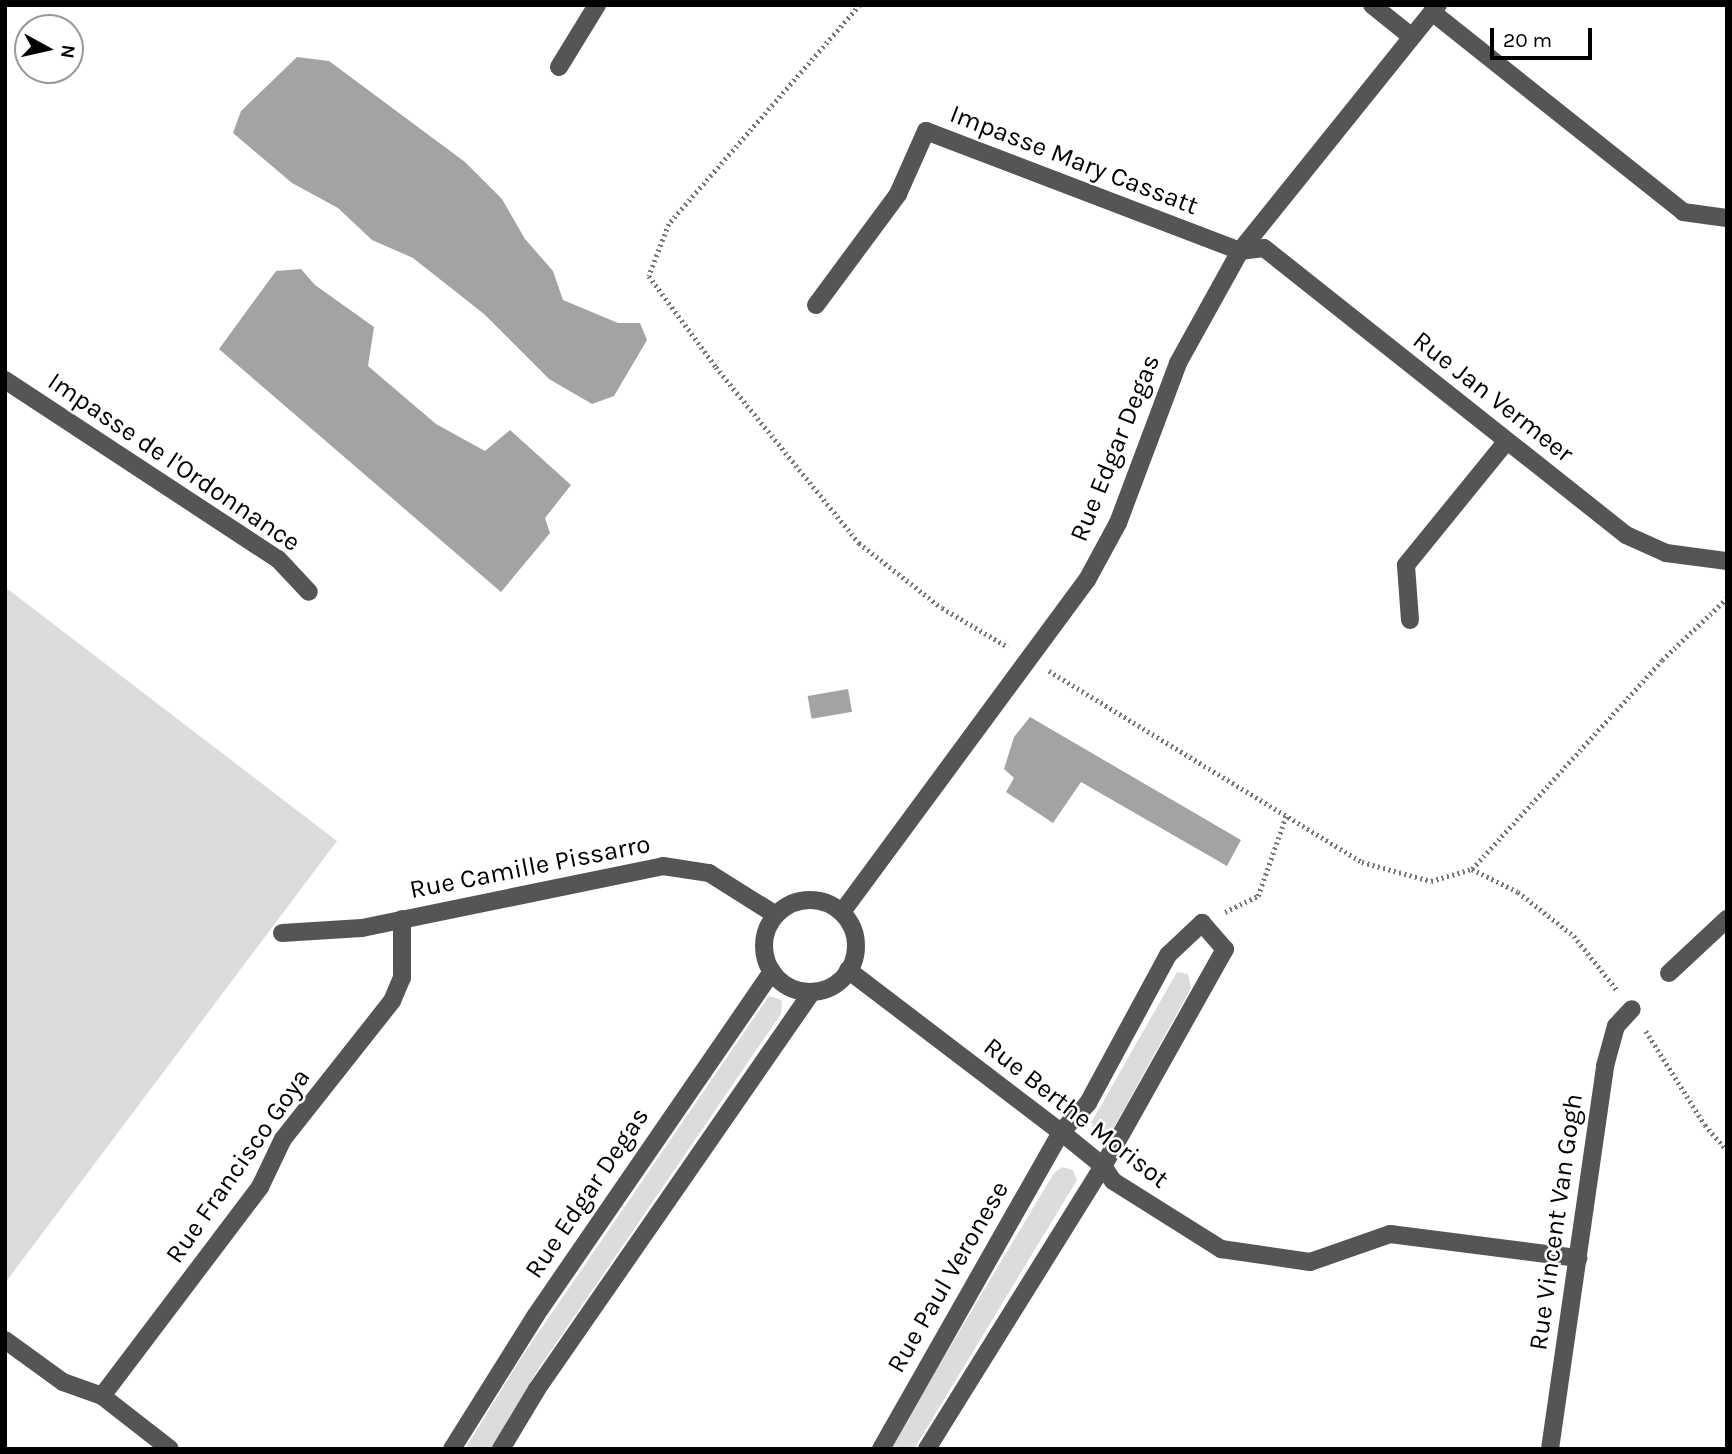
<!DOCTYPE html>
<style>
body{margin:0}
#map{position:relative;width:1732px;height:1454px;overflow:hidden;background:#fff;font-family:Karla,sans-serif}
div>[style]{position:absolute}
[style*='--x']{left:calc(var(--x)*1px);top:calc(var(--y)*1px);width:calc(var(--w)*1px);rotate:calc(var(--a)*1deg)}
.green>*{inset:0;background:#dcdcdc}
.water>*{inset:0;background:#a3a3a3;transform-origin:0 0}
.path>*{height:4.5px;margin-top:-2.25px;transform-origin:0;background:repeating-linear-gradient(90deg,#777 0 2px,transparent 0 5.5px)}
.minor>*{height:18px;margin:-9px;padding:0 9px;transform-origin:9px;border-radius:9px;background:#555}
.minor>.ring{margin:-9px;padding:0;box-sizing:content-box;background:none;border:18px solid #555;border-radius:50%}
span{translate:-50% -50%;white-space:nowrap;text-align:center;line-height:1.15;-webkit-text-stroke:5px #fff;paint-order:stroke}
.street-label{font-size:26px;color:#000}
.frame{position:absolute;inset:0;border:7px solid #000;pointer-events:none}
.north{position:absolute;left:14px;top:14px;width:70px;height:70px;box-sizing:border-box;background:#fff;border:2px solid #999;border-radius:50%;rotate:98deg;font-size:19px;font-weight:700;line-height:28px;text-align:center;color:#000}
.north::after{content:'';display:block;margin:auto;width:24px;height:32px;background:#000;clip-path:polygon(50% 0,100% 100%,50% 72%,0 100%)}
.scale{position:absolute;left:1490px;top:28px;width:102px;height:32px;box-sizing:border-box;border:4px solid #000;border-top:0;padding-left:9px;font-size:21px;line-height:24px;white-space:nowrap;color:#000;-webkit-text-stroke:5px #fff;paint-order:stroke}
</style>
<div id="map">
<div class="green">
<div style="clip-path:polygon(5px 587px,337px 841px,5px 1283px)"></div>
<div style="clip-path:polygon(1177px 972px,1188px 974px,1191px 988px,1112px 1131px,1107px 1138px,1096px 1137px,1091px 1123px)"></div>
<div style="clip-path:polygon(769px 996px,782px 1000px,781px 1014px,537px 1371px,491px 1449px,465px 1449px,519px 1361px)"></div>
<div style="clip-path:polygon(1062px 1167px,1073px 1170px,1077px 1180px,914px 1449px,889px 1449px,1054px 1173px)"></div>
</div>
<div class="water">
<div style="clip-path:polygon(297px 57px,329px 61px,465px 162px,502px 199px,525px 239px,553px 271px,563px 300px,618px 323px,640px 323px,647px 340px,614px 396px,592px 404px,549px 379px,484px 314px,413px 258px,372px 240px,338px 208px,292px 183px,233px 133px,241px 111px)"></div>
<div style="clip-path:polygon(301px 269px,315px 285px,374px 327px,368px 366px,436px 424px,485px 451px,510px 430px,571px 485px,545px 518px,550px 533px,501px 592px,219px 349px,276px 271px)"></div>
<div style="left:848px;top:689px;width:23px;height:41px;rotate:80deg"></div>
<div style="clip-path:polygon(1030px 717px,1241px 840px,1227px 866px,1081px 782px,1053px 823px,1006px 792px,1014px 778px,1004px 769px,1014px 737px)"></div>
</div>
<div class="path">
<div style="--x:860;--y:5;--w:291;--a:131.1"></div>
<div style="--x:669;--y:224;--w:56;--a:111"></div>
<div style="--x:649;--y:276;--w:113;--a:53.6"></div>
<div style="--x:716;--y:367;--w:227;--a:50.9"></div>
<div style="--x:859;--y:543;--w:105;--a:38.1"></div>
<div style="--x:942;--y:608;--w:77;--a:30.6"></div>
<div style="--x:1049;--y:671;--w:367;--a:31.4"></div>
<div style="--x:1362;--y:862;--w:72;--a:15.4"></div>
<div style="--x:1431;--y:881;--w:43;--a:-16.3"></div>
<div style="--x:1472;--y:869;--w:282;--a:-47.7"></div>
<div style="--x:1662;--y:660;--w:90;--a:-43.6"></div>
<div style="--x:1472;--y:869;--w:51;--a:26.6"></div>
<div style="--x:1518;--y:892;--w:71;--a:38.2"></div>
<div style="--x:1574;--y:936;--w:69;--a:51.5"></div>
<div style="--x:1225;--y:912;--w:37;--a:-26"></div>
<div style="--x:1258;--y:896;--w:85;--a:-70.7"></div>
<div style="--x:1646;--y:1031;--w:111;--a:57.9"></div>
<div style="--x:1705;--y:1125;--w:33;--a:49"></div>
</div>
<div class="minor">
<div style="--x:1372;--y:5;--w:51;--a:38.7"></div>
<div style="--x:1432;--y:12;--w:321;--a:38.5"></div>
<div style="--x:1683;--y:212;--w:44;--a:7.8"></div>
<div style="--x:559;--y:67;--w:73;--a:-58.5"></div>
<div style="--x:816;--y:305;--w:138;--a:-53.5"></div>
<div style="--x:898;--y:194;--w:69;--a:-66"></div>
<div style="--x:926;--y:131;--w:336;--a:20.9"></div>
<div style="--x:1240;--y:251;--w:24;--a:-7"></div>
<div style="--x:1264;--y:248;--w:462;--a:38.4"></div>
<div style="--x:1626;--y:535;--w:44;--a:24.2"></div>
<div style="--x:1666;--y:553;--w:62;--a:7.5"></div>
<div style="--x:5;--y:380;--w:326;--a:33.3"></div>
<div style="--x:278;--y:559;--w:45;--a:46.8"></div>
<div style="--x:1410;--y:620;--w:55;--a:-94.2"></div>
<div style="--x:1406;--y:565;--w:159;--a:-50.9"></div>
<div class="ring" style="left:764px;top:900px;width:74px;height:74px"></div>
<div style="--x:842;--y:912;--w:413;--a:-53.6"></div>
<div style="--x:1087;--y:580;--w:65;--a:-61.5"></div>
<div style="--x:1118;--y:523;--w:171;--a:-69.4"></div>
<div style="--x:1178;--y:363;--w:128;--a:-61"></div>
<div style="--x:1240;--y:251;--w:316;--a:-51.2"></div>
<div style="--x:282;--y:933;--w:80;--a:-3.6"></div>
<div style="--x:362;--y:928;--w:307;--a:-11.6"></div>
<div style="--x:663;--y:866;--w:47;--a:8.7"></div>
<div style="--x:709;--y:873;--w:79;--a:32.1"></div>
<div style="--x:848;--y:970;--w:268;--a:37.3"></div>
<div style="--x:1061;--y:1132;--w:54;--a:39"></div>
<div style="--x:1103;--y:1166;--w:18;--a:56"></div>
<div style="--x:1113;--y:1181;--w:128;--a:32.2"></div>
<div style="--x:1221;--y:1249;--w:90;--a:8.3"></div>
<div style="--x:1310;--y:1262;--w:85;--a:-19.3"></div>
<div style="--x:1390;--y:1234;--w:190;--a:7.3"></div>
<div style="--x:1669;--y:973;--w:79;--a:-43"></div>
<div style="--x:5;--y:1340;--w:72;--a:35.9"></div>
<div style="--x:63;--y:1382;--w:41;--a:19.7"></div>
<div style="--x:102;--y:1396;--w:86;--a:37.9"></div>
<div style="--x:102;--y:1396;--w:262;--a:-52.9"></div>
<div style="--x:260;--y:1187;--w:53;--a:-64.4"></div>
<div style="--x:283;--y:1139;--w:176;--a:-51.7"></div>
<div style="--x:392;--y:1001;--w:25;--a:-67"></div>
<div style="--x:402;--y:978;--w:59;--a:-90"></div>
<div style="--x:452;--y:1449;--w:158;--a:-57.9"></div>
<div style="--x:536;--y:1315;--w:417;--a:-55.5"></div>
<div style="--x:501;--y:1449;--w:70;--a:-59"></div>
<div style="--x:537;--y:1389;--w:483;--a:-55.3"></div>
<div style="--x:881;--y:1449;--w:365;--a:-60.4"></div>
<div style="--x:1061;--y:1132;--w:40;--a:-47"></div>
<div style="--x:1088;--y:1103;--w:168;--a:-61.6"></div>
<div style="--x:1168;--y:955;--w:47;--a:-43.3"></div>
<div style="--x:1202;--y:923;--w:35;--a:49"></div>
<div style="--x:1225;--y:949;--w:249;--a:119.3"></div>
<div style="--x:1103;--y:1166;--w:333;--a:121.9"></div>
<div style="--x:1550;--y:1449;--w:387;--a:-81.8"></div>
<div style="--x:1605;--y:1066;--w:41;--a:-74.6"></div>
<div style="--x:1616;--y:1026;--w:23;--a:-47"></div>
</div>
<div class="street-label">
<span style="left:1074px;top:160px;rotate:21deg">Impasse Mary Cassatt</span>
<span style="left:1493px;top:397px;rotate:38deg">Rue Jan Vermeer</span>
<span style="left:1115px;top:448px;rotate:-68deg">Rue Edgar Degas</span>
<span style="left:174px;top:462px;rotate:34deg">Impasse de l'Ordonnance</span>
<span style="left:530px;top:867px;rotate:-11deg">Rue Camille Pissarro</span>
<span style="left:1076px;top:1113px;rotate:38deg">Rue Berthe Morisot</span>
<span style="left:238px;top:1166px;rotate:-55deg">Rue Francisco Goya</span>
<span style="left:587px;top:1193px;rotate:-56deg">Rue Edgar Degas</span>
<span style="left:1556px;top:1222px;rotate:-82deg">Rue Vincent Van Gogh</span>
<span style="left:948px;top:1277px;rotate:-60deg">Rue Paul Veronese</span>
</div>
<div class="frame"></div>
<div class="north">N</div>
<div class="scale">20 m</div>
</div>
